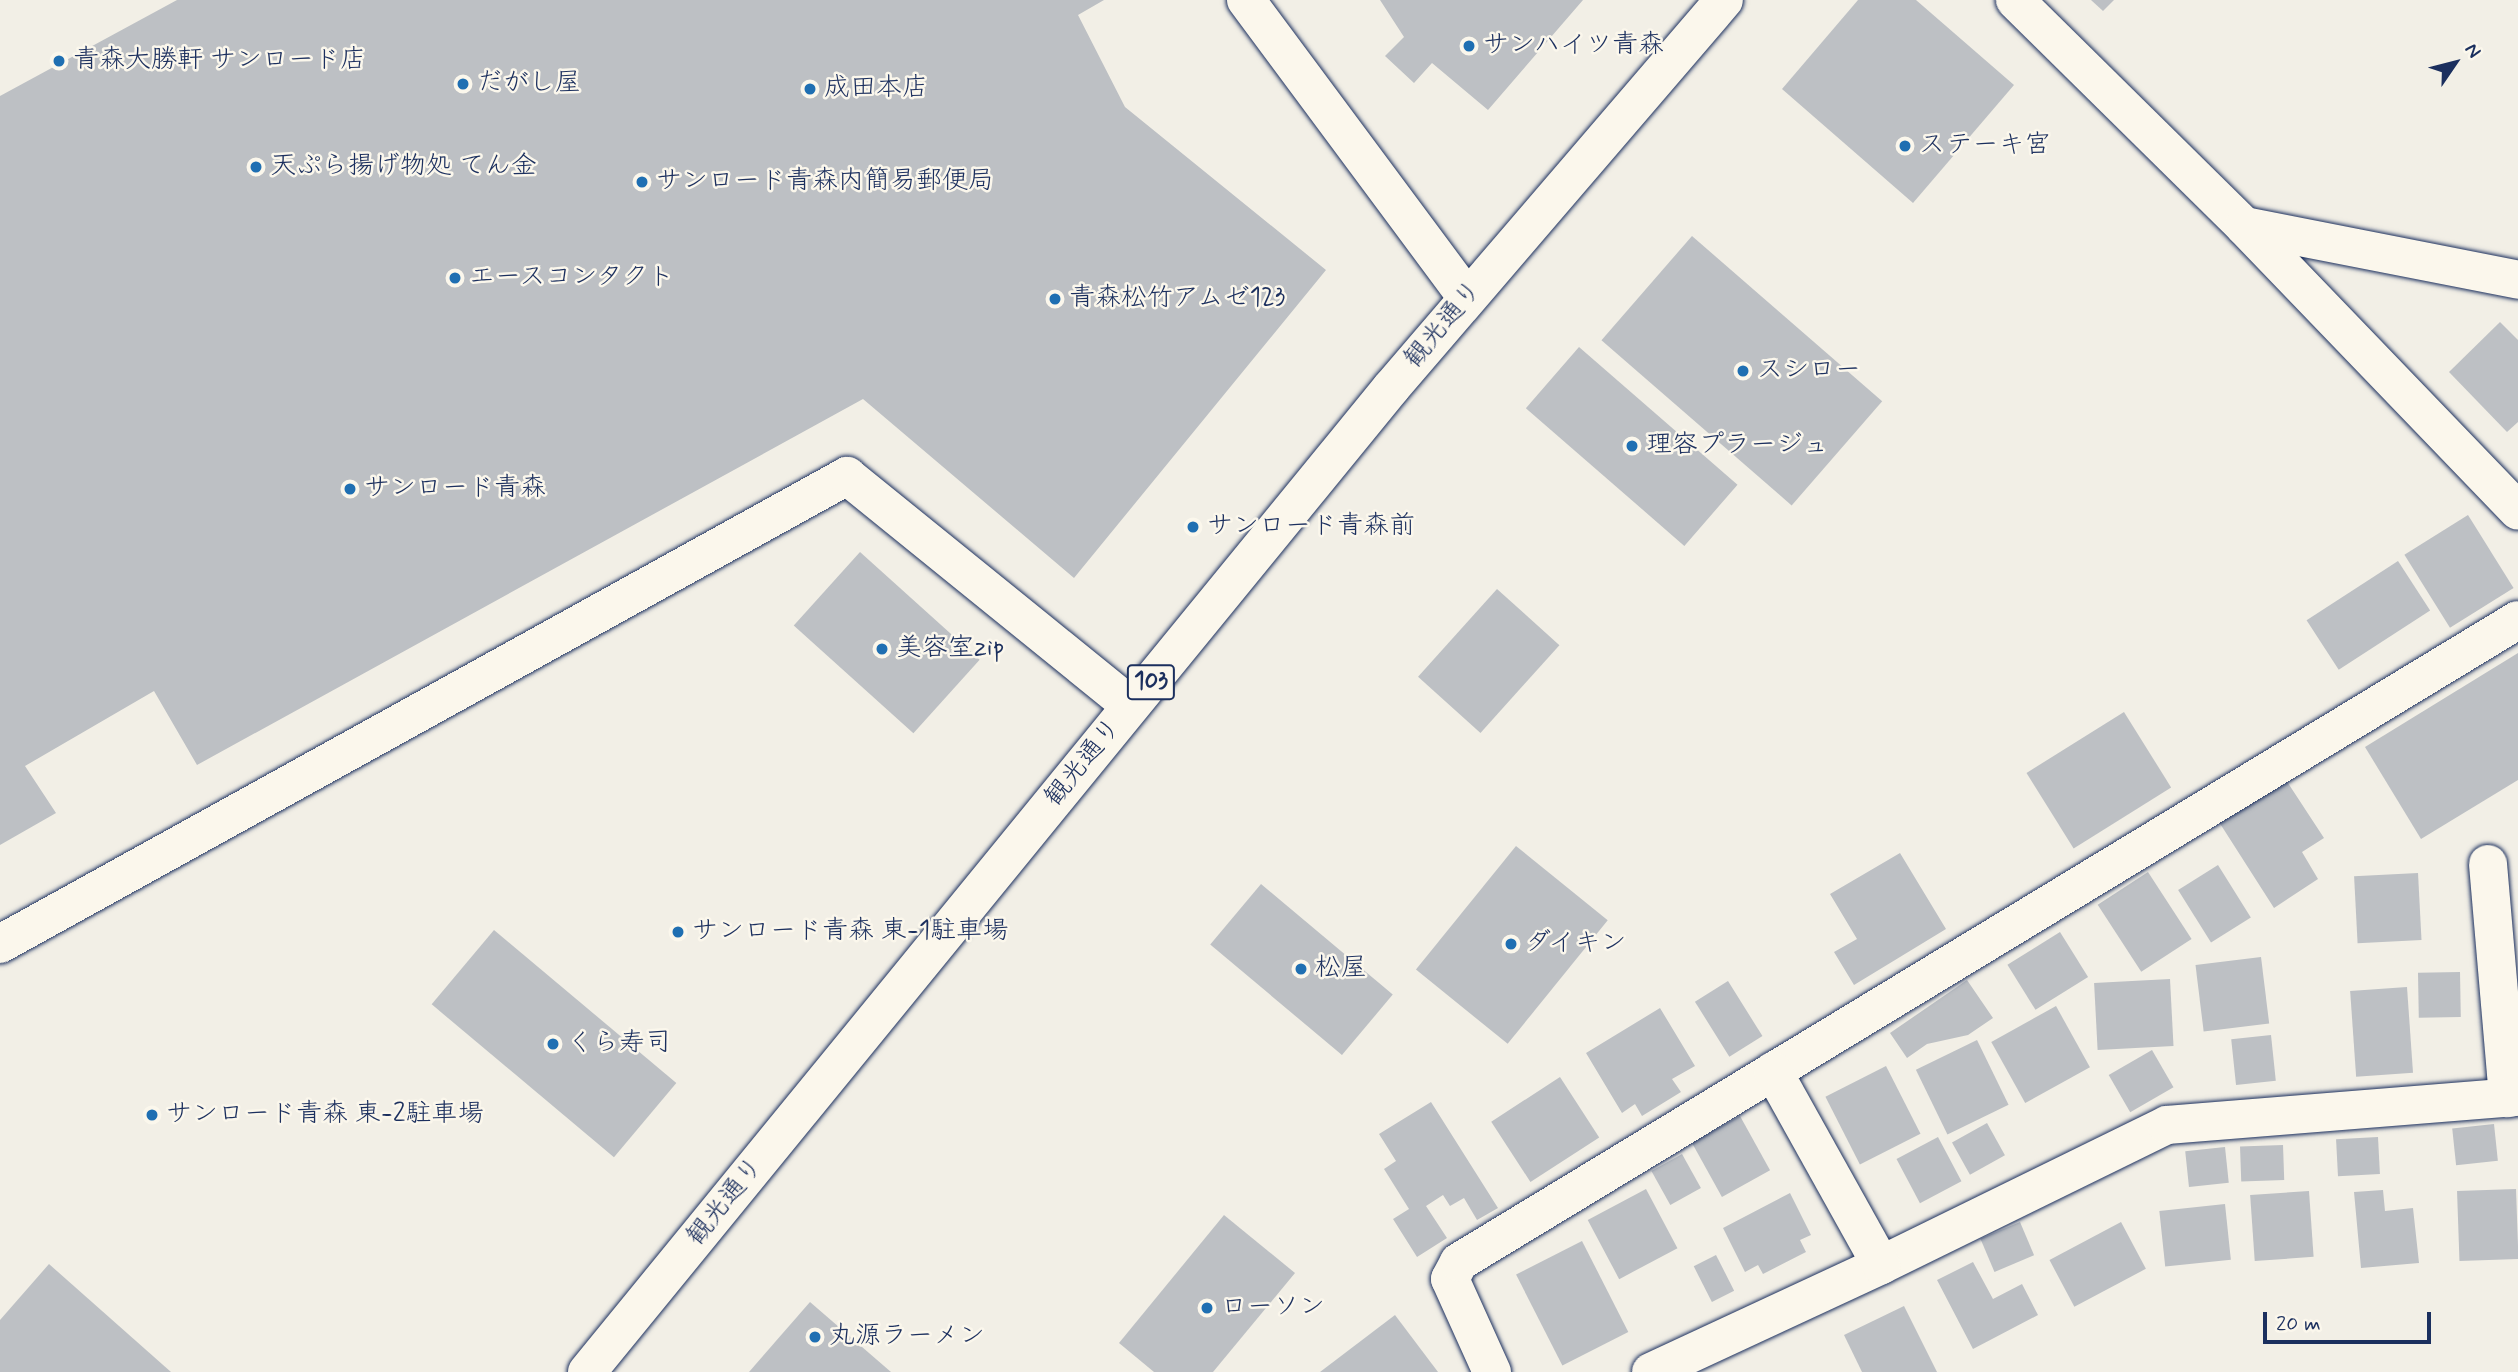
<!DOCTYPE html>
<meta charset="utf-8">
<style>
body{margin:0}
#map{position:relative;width:2518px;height:1372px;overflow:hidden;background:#f2efe6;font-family:Mynerve,"Klee One",sans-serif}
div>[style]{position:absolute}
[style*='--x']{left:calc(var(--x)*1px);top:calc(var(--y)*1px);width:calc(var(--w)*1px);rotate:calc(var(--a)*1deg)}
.building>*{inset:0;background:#bdc0c4;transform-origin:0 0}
.roads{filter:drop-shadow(0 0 2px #1b2f5e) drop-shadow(0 0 2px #1b2f5e)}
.minor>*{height:38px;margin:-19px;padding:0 19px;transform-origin:19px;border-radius:19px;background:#fbf7ec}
.tertiary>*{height:38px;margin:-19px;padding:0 19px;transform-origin:19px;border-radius:19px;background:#fbf7ec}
.trunk>*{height:38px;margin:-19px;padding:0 19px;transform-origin:19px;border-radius:19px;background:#fbf7ec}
.dots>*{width:19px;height:19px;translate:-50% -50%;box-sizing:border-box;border:4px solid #fbf7ec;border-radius:50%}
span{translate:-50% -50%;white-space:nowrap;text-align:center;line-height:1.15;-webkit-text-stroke:5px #fbf7ec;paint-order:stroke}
.shield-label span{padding:2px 5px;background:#fbf7ec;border:2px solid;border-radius:5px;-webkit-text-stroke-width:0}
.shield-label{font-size:24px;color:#1b2f5e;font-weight:700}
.poi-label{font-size:26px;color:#1b2f5e}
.left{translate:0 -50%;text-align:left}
.street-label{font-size:26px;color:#1b2f5e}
.north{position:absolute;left:2420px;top:28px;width:70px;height:70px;-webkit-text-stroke:5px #fbf7ec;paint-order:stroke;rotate:55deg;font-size:19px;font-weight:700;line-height:28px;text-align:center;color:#1b2f5e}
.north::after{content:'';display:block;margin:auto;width:24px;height:32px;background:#1b2f5e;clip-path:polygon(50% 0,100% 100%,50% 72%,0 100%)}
.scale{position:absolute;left:2263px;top:1312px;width:168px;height:32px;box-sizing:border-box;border:4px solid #1b2f5e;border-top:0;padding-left:9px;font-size:21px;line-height:24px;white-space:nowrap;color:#1b2f5e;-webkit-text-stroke:5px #fbf7ec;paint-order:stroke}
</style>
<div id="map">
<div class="building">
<div style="clip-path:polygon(177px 0,1104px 0,1078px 15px,1125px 107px,1326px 270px,1074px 578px,863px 399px,197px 765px,154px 691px,25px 766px,56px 813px,0 845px,0 96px)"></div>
<div style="clip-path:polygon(1380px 0,1583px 0,1488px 110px,1432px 63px,1414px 83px,1385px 56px,1404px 37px)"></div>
<div style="clip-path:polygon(1858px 0,1916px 0,2014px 85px,1913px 203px,1782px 89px)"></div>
<div style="clip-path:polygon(2091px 0,2114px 0,2103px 11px)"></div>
<div style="left:1692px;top:236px;width:252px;height:138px;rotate:41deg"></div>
<div style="clip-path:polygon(2500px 322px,2518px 340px,2518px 422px,2507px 432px,2449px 372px)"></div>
<div style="left:1579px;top:347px;width:210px;height:81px;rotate:41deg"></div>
<div style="left:2468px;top:515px;width:86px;height:75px;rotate:58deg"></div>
<div style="left:860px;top:552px;width:161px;height:99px;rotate:42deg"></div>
<div style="left:2398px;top:561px;width:59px;height:109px;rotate:57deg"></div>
<div style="left:1497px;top:589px;width:84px;height:118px;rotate:42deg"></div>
<div style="clip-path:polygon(2518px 653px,2518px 780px,2421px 839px,2365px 747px)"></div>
<div style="left:2124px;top:712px;width:89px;height:115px;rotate:58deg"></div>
<div style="clip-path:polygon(2286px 780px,2324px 838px,2302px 852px,2318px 879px,2274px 908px,2219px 822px)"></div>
<div style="left:1516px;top:846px;width:118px;height:159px;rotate:39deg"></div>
<div style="clip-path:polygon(1900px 853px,1946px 929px,1854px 985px,1834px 952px,1857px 939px,1830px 894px)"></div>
<div style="left:2218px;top:865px;width:62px;height:47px;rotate:58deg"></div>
<div style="left:2148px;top:872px;width:80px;height:60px;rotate:57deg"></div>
<div style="left:2418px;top:873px;width:67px;height:64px;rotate:87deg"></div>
<div style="left:1261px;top:884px;width:172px;height:79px;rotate:40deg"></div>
<div style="left:494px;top:930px;width:238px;height:97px;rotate:40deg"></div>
<div style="left:2060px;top:932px;width:53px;height:62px;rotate:58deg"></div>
<div style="left:2261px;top:957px;width:67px;height:66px;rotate:83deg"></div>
<div style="left:2460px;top:972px;width:45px;height:42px;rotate:89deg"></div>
<div style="left:2170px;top:979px;width:67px;height:76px;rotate:87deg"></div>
<div style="clip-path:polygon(1967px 980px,1993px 1018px,1968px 1035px,1927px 1044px,1907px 1058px,1890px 1033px)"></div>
<div style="left:1728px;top:981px;width:65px;height:39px;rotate:58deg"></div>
<div style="left:2407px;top:987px;width:86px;height:57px;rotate:86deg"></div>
<div style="left:2056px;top:1006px;width:70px;height:74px;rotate:61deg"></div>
<div style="clip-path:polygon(1660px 1008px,1695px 1066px,1672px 1079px,1681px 1092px,1642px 1116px,1635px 1104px,1622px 1113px,1586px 1053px)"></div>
<div style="left:2271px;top:1035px;width:46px;height:40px;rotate:84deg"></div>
<div style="left:1977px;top:1040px;width:72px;height:68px;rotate:64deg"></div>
<div style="left:2152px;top:1050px;width:43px;height:50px;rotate:60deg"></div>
<div style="left:1886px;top:1066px;width:76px;height:68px;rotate:63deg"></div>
<div style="left:1560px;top:1077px;width:72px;height:82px;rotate:57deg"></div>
<div style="clip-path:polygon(1431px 1102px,1498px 1208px,1477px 1220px,1464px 1198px,1450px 1206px,1443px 1195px,1426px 1206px,1447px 1238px,1417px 1257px,1393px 1219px,1409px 1209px,1384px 1169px,1396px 1161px,1379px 1134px)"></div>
<div style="left:1740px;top:1116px;width:62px;height:55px;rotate:61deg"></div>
<div style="left:1987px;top:1123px;width:37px;height:40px;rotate:61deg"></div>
<div style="left:2494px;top:1124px;width:37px;height:42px;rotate:84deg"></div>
<div style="left:1938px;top:1137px;width:50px;height:47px;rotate:62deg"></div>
<div style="left:2378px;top:1137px;width:37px;height:42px;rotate:87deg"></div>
<div style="left:2283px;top:1145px;width:35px;height:43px;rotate:88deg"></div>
<div style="left:2225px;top:1147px;width:36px;height:40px;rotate:84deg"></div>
<div style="left:1682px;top:1154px;width:39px;height:35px;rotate:61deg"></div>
<div style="left:1646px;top:1189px;width:67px;height:66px;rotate:62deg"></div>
<div style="left:2516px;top:1189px;width:70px;height:59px;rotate:88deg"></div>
<div style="clip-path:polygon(2383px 1190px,2385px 1211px,2413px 1208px,2419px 1263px,2361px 1268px,2354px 1192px)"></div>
<div style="left:2309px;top:1191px;width:66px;height:59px;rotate:86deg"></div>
<div style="clip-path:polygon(1790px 1193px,1811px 1235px,1800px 1240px,1806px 1252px,1763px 1274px,1758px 1265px,1745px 1272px,1723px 1228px)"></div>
<div style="left:2225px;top:1204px;width:56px;height:66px;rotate:84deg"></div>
<div style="clip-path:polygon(1224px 1215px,1295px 1273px,1213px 1372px,1154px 1372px,1119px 1343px)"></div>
<div style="left:2020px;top:1222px;width:36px;height:43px;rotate:67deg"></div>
<div style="left:2121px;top:1222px;width:53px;height:81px;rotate:62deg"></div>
<div style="left:1582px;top:1241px;width:102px;height:74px;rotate:63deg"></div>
<div style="left:1716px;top:1255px;width:40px;height:25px;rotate:63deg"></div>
<div style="clip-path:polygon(1973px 1262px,1993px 1299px,2022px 1284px,2038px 1315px,1973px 1349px,1937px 1280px)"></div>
<div style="clip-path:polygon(49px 1264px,171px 1372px,0 1372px,0 1320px)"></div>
<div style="clip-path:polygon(810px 1302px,891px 1372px,749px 1372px)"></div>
<div style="clip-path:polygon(1904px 1306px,1937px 1372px,1862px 1372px,1844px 1335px)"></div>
<div style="clip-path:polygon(1395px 1315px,1438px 1372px,1320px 1372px)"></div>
</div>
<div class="roads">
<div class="minor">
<div style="--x:2015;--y:0;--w:322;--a:44.6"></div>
<div style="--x:2244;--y:226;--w:395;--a:46.1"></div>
<div style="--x:2244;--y:226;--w:279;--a:11.1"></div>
<div style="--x:2488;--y:864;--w:235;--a:85.1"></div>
<div style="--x:0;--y:944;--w:968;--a:-28.92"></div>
<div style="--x:847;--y:476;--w:365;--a:39"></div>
<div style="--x:1881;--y:1265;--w:318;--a:-26.1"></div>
<div style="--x:2167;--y:1125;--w:352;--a:-4.6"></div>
<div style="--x:1492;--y:1372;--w:102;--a:-114.3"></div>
<div style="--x:1450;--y:1279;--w:19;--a:-62"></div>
<div style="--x:1459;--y:1262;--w:1238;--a:-31.23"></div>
<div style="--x:1651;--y:1372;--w:254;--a:-24.9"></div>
<div style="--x:1881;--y:1265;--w:222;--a:-119.1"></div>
</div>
<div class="tertiary">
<div style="--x:1246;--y:0;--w:371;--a:53.4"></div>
</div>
<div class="trunk">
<div style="--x:587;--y:1372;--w:1271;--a:-50.75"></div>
<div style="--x:1391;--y:388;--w:511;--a:-49.36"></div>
</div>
</div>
<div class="dots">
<div style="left:1469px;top:46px;background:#1f6fb2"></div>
<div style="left:59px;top:61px;background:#1f6fb2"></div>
<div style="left:463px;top:84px;background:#1f6fb2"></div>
<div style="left:810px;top:89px;background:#1f6fb2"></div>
<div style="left:1905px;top:146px;background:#1f6fb2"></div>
<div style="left:256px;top:167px;background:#1f6fb2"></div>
<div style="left:642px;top:182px;background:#1f6fb2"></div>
<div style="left:455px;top:278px;background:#1f6fb2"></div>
<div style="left:1055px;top:299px;background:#1f6fb2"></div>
<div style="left:1743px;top:371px;background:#1f6fb2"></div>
<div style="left:1632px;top:446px;background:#1f6fb2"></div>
<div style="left:350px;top:489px;background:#1f6fb2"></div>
<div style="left:1193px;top:527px;background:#1f6fb2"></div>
<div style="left:882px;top:649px;background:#1f6fb2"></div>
<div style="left:678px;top:932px;background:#1f6fb2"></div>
<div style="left:1511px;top:944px;background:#1f6fb2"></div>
<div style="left:1301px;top:969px;background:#1f6fb2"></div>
<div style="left:553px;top:1044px;background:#1f6fb2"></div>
<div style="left:152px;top:1115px;background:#1f6fb2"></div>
<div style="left:1207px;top:1308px;background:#1f6fb2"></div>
<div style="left:815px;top:1337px;background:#1f6fb2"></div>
</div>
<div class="shield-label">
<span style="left:1151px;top:682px">103</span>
</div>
<div class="poi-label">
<span class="left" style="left:1483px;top:46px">サンハイツ青森</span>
<span class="left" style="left:73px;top:61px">青森大勝軒 サンロード店</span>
<span class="left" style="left:477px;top:84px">だがし屋</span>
<span class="left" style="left:824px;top:89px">成田本店</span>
<span class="left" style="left:1919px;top:146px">ステーキ宮</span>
<span class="left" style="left:270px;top:167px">天ぷら揚げ物処 てん金</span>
<span class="left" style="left:656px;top:182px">サンロード青森内簡易郵便局</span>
<span class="left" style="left:469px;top:278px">エースコンタクト</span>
<span class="left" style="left:1069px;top:299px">青森松竹アムゼ123</span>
<span class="left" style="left:1757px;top:371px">スシロー</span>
<span class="left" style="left:1646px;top:446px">理容プラージュ</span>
<span class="left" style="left:364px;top:489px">サンロード青森</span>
<span class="left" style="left:1207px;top:527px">サンロード青森前</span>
<span class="left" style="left:896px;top:649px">美容室zip</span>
<span class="left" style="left:692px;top:932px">サンロード青森 東-1駐車場</span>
<span class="left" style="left:1525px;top:944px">ダイキン</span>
<span class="left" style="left:1315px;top:969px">松屋</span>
<span class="left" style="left:567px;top:1044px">くら寿司</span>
<span class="left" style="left:166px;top:1115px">サンロード青森 東-2駐車場</span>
<span class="left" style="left:1221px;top:1308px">ローソン</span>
<span class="left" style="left:829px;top:1337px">丸源ラーメン</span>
</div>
<div class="street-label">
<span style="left:1444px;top:325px;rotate:-50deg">観光通り</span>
<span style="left:1084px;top:763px;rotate:-51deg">観光通り</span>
<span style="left:726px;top:1202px;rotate:-51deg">観光通り</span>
</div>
<div class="north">N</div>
<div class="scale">20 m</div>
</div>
